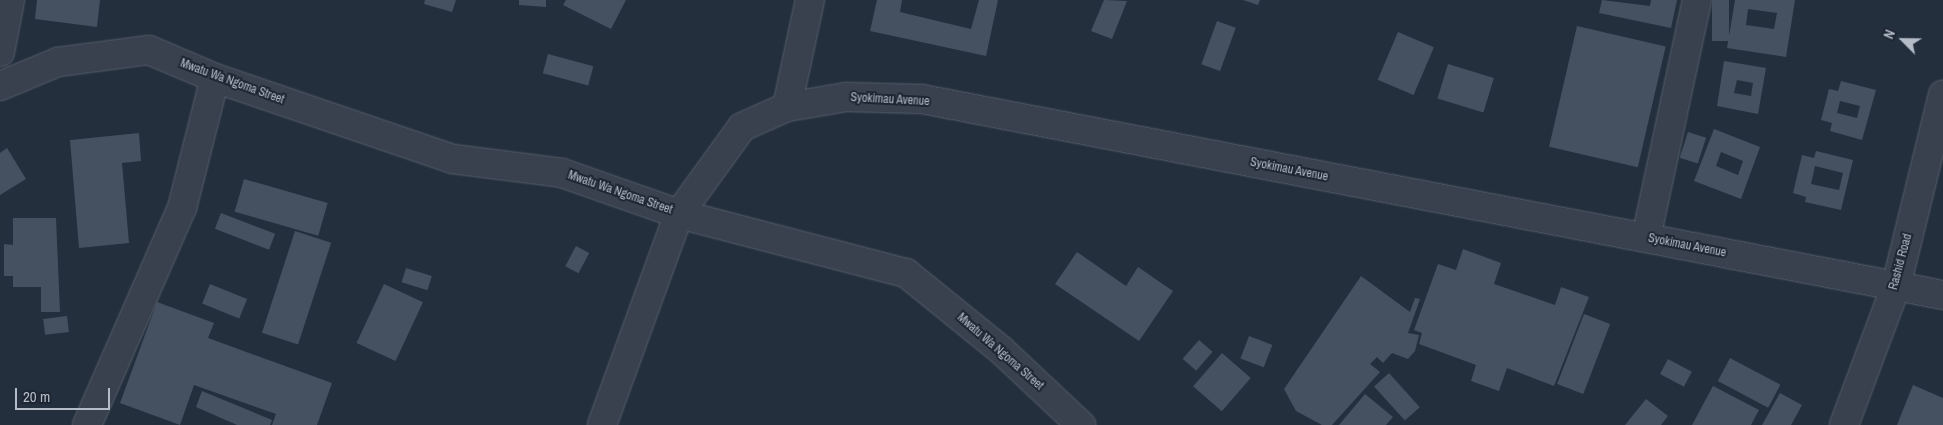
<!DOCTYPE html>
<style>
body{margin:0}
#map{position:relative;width:1943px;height:425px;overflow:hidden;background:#242f3d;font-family:"Archivo Narrow",sans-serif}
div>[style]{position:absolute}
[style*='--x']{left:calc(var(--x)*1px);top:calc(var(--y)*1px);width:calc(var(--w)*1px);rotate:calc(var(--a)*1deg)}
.building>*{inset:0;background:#455160;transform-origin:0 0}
.roads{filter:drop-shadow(0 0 1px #565f6b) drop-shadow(0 0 1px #565f6b)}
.minor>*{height:28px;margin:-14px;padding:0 14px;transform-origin:14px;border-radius:14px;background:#38414d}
span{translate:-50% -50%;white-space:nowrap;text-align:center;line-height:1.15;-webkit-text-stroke:4px #1d2632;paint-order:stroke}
.street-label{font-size:12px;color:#b4bcc8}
.north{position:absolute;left:1878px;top:15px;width:50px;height:50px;-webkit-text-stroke:4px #1d2632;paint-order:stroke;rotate:293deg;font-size:14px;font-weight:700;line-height:20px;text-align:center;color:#b4bcc8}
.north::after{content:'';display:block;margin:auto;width:18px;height:22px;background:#b4bcc8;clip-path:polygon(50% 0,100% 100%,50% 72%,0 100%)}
.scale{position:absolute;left:15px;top:388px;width:95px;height:22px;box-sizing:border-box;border:2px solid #b4bcc8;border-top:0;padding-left:6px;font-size:15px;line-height:18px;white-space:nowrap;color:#b4bcc8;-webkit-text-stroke:4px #1d2632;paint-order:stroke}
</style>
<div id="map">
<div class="building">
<div style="clip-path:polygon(37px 0,100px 0,97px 27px,35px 19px)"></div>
<div style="clip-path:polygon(425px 0,456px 0,452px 12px,424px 4px)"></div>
<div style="clip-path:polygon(519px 0,546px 0,546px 7px,519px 5px)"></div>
<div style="clip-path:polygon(566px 0,626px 0,611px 29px,563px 5px)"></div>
<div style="clip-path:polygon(877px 0,902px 0,900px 12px,971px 29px,979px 0,998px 0,986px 56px,870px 31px)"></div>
<div style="clip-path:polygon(1104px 0,1127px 1px,1112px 39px,1091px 31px)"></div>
<div style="clip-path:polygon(1243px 0,1260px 0,1258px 5px)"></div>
<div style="clip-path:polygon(1602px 0,1650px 6px,1651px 0,1677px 0,1671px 28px,1599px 13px)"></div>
<div style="left:1712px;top:0;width:17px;height:41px"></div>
<div style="clip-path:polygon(evenodd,1735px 0,1795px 0,1786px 57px,1727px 48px,1735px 0,1748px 9px,1777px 13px,1774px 29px,1746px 25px,1748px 9px)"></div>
<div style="left:1217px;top:21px;width:20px;height:46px;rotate:20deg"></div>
<div style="left:1577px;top:26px;width:91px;height:124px;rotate:13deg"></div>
<div style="left:1398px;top:32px;width:39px;height:52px;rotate:23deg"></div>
<div style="left:548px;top:54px;width:47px;height:20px;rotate:15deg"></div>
<div style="clip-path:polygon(evenodd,1724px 61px,1766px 68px,1758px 114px,1717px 106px,1724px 61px,1737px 80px,1753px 83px,1751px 96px,1734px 93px,1737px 80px)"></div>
<div style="left:1448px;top:64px;width:48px;height:36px;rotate:17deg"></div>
<div style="clip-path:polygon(evenodd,1841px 81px,1876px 90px,1862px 140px,1830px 131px,1832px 123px,1821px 120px,1829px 89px,1838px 91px,1841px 81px,1840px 101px,1860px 106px,1857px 118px,1837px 113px,1840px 101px)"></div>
<div style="clip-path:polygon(evenodd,1714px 129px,1760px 147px,1741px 199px,1694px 181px,1714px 129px,1721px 152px,1743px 161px,1738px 175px,1716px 166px,1721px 152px)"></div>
<div style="left:1688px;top:132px;width:19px;height:27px;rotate:18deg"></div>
<div style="clip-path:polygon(139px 133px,141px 161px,122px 163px,129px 243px,79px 248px,70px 140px)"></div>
<div style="clip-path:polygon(7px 148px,26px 179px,0 195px,0 153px)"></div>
<div style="clip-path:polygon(evenodd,1816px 151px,1853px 160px,1841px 210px,1805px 202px,1806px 197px,1793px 193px,1802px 155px,1814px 158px,1816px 151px,1815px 166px,1843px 173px,1839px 190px,1811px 184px,1815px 166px)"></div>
<div style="left:244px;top:179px;width:87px;height:34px;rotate:16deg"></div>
<div style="left:221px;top:213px;width:58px;height:17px;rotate:21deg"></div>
<div style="clip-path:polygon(13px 218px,56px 218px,60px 312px,41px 312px,41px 287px,13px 287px,13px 276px,4px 276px,4px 244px,13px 245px)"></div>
<div style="left:295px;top:231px;width:38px;height:107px;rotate:18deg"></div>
<div style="left:576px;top:246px;width:15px;height:23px;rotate:28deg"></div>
<div style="clip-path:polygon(1463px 249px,1501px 263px,1494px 284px,1555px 305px,1561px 287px,1589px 297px,1554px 386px,1507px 368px,1499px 391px,1471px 381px,1476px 365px,1419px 344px,1422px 333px,1414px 330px,1438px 264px,1456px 270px)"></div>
<div style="clip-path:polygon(1077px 252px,1126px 286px,1138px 267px,1173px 291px,1139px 341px,1055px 284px)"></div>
<div style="left:406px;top:268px;width:27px;height:15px;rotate:17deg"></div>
<div style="clip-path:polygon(1361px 276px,1410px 312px,1415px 298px,1420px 299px,1408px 333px,1419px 335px,1415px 351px,1408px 359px,1392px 353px,1383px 363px,1377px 357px,1370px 364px,1380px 372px,1332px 425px,1322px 425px,1296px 411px,1284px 389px)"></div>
<div style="left:210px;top:284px;width:40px;height:21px;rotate:22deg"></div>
<div style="left:384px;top:284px;width:43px;height:65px;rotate:25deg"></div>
<div style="clip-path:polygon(157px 302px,214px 323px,208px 338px,332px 383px,317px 425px,272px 425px,276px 414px,194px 385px,180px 425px,120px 403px)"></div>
<div style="left:1584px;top:314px;width:28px;height:75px;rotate:21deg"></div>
<div style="left:67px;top:316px;width:16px;height:24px;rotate:83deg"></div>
<div style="left:1249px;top:336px;width:25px;height:24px;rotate:21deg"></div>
<div style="left:1199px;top:340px;width:18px;height:25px;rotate:41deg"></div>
<div style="left:1222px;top:353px;width:38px;height:44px;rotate:41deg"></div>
<div style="left:1730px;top:358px;width:57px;height:26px;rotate:28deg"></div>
<div style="left:1668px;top:359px;width:27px;height:17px;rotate:28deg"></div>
<div style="left:1389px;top:373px;width:46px;height:20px;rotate:48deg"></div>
<div style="clip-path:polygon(1913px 385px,1943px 398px,1943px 425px,1897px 425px)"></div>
<div style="clip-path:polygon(1713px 386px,1759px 410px,1751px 425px,1692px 425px)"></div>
<div style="clip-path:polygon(202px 391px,272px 420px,270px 425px,237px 425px,196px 407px)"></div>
<div style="clip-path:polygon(1780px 393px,1802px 405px,1791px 425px,1762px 425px)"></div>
<div style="clip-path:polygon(1365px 394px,1393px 417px,1386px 425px,1339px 425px)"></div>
<div style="clip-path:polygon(1646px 399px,1668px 416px,1661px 425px,1625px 425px)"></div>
</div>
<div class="roads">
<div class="minor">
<div style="--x:0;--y:52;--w:53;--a:-79.1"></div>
<div style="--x:0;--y:86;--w:63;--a:-22.5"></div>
<div style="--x:58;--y:62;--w:92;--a:-7.5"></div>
<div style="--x:149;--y:50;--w:72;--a:23"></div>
<div style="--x:215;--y:78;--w:251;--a:18.8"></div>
<div style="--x:453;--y:159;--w:110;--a:7.3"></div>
<div style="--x:562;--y:173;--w:124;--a:19.3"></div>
<div style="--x:679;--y:214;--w:235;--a:14.6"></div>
<div style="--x:906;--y:273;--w:122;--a:39"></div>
<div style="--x:1001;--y:350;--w:110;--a:43.2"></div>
<div style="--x:787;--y:107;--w:109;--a:-77.9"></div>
<div style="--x:1646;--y:238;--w:243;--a:-77.9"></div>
<div style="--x:87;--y:425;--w:237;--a:-66.4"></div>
<div style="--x:182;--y:208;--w:134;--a:-75.8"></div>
<div style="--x:602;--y:425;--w:225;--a:-70"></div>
<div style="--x:679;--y:214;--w:107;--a:-54.1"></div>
<div style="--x:742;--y:127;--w:49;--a:-24"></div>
<div style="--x:787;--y:107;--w:60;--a:-9.6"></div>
<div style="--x:846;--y:97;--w:76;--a:1.5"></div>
<div style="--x:922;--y:99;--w:1040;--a:10.87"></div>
<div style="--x:1844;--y:425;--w:148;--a:-69.5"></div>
<div style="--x:1896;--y:286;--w:197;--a:-76.2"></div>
</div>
</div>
<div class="street-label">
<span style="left:232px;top:82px;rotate:20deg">Mwatu Wa Ngoma Street</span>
<span style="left:890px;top:100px;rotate:3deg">Syokimau Avenue</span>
<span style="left:1289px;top:170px;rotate:11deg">Syokimau Avenue</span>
<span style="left:620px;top:193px;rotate:19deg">Mwatu Wa Ngoma Street</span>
<span style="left:1687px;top:246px;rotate:11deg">Syokimau Avenue</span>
<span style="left:1901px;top:262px;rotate:-75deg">Rashid Road</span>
<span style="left:1000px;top:352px;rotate:41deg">Mwatu Wa Ngoma Street</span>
</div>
<div class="north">N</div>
<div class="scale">20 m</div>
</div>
